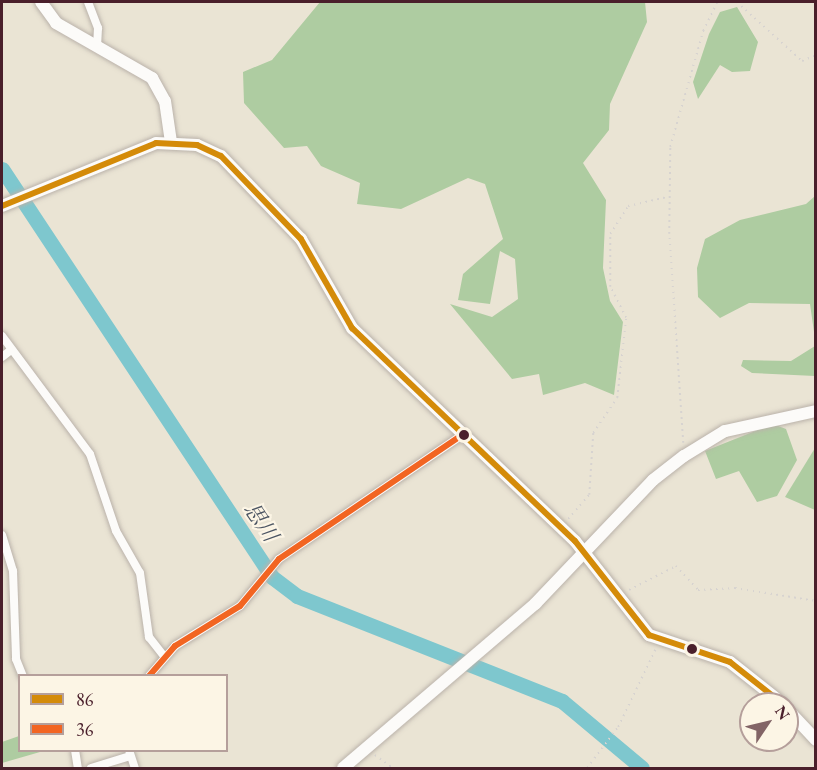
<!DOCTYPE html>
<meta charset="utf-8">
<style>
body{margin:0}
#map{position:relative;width:817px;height:770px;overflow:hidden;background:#eae4d4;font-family:"EB Garamond","Noto Serif JP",serif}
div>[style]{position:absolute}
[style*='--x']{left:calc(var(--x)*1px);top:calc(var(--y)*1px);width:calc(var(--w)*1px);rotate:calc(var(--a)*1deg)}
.forest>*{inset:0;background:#aecca1}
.river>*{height:15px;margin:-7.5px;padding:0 7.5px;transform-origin:7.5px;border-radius:7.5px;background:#7ec7ce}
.path>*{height:1.5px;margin-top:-0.75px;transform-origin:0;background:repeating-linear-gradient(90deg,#d7d3d0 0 1.5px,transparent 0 6px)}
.roads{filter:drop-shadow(0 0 2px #bab2aa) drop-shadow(0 0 2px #bab2aa)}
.street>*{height:8px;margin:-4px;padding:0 4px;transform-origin:4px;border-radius:4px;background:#fcfbf9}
.secondary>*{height:12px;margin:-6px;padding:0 6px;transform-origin:6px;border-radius:6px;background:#fcfbf9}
.bus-1>*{height:6px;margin:-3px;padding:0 3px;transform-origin:3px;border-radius:3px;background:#d48b09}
.bus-2>*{height:6px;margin:-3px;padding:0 3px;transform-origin:3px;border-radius:3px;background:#f26522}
.dots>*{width:16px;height:16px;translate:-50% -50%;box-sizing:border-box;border:3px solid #fcf5e5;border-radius:50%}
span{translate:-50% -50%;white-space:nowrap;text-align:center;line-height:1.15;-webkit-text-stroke:4.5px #fcf5e5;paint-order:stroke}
.water-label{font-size:21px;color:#4c5563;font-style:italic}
.frame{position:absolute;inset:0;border:3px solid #4a1f2b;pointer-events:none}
.legend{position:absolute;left:18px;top:674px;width:210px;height:78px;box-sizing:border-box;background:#fcf5e5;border:2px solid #b59f9b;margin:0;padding:8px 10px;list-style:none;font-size:18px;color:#4a1f2b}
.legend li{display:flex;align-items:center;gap:12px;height:30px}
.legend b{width:30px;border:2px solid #b59f9b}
.north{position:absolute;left:739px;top:692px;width:60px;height:60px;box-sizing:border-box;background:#fcf5e5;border:2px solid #b59f9b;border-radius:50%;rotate:55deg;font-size:16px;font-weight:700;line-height:24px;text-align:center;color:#4a1f2b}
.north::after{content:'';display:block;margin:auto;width:21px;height:27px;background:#826466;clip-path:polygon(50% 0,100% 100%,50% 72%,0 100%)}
</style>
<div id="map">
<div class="forest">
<div style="clip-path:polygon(320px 2px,645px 2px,647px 22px,610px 104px,609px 130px,583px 163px,606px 200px,603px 268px,610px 301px,623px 322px,614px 395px,585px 383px,543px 395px,539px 374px,512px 379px,450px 304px,492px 317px,518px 299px,515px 259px,500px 251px,490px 304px,458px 300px,463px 274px,503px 239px,485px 184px,468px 178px,401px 209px,357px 204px,360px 183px,321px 166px,307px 146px,284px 148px,244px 103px,243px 72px,272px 60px)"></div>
<div style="clip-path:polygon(737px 7px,758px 42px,750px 71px,732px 72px,720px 65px,698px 99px,693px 82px,709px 34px,720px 12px)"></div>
<div style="clip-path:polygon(815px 196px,815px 339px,810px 304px,749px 303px,720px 318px,698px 297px,697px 268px,705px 239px,740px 220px,806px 204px)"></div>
<div style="clip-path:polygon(815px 346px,815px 376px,752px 373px,741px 366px,743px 360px,791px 361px)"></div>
<div style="clip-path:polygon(773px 424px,786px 429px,797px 460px,777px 496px,757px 502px,739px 471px,716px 479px,705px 451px)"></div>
<div style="clip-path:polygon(815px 448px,815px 510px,785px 497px)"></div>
<div style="clip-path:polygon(19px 736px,20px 750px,40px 752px,2px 763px,2px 742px)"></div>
</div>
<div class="river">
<div style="--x:2;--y:169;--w:489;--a:56.5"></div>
<div style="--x:272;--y:577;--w:31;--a:37"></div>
<div style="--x:297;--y:596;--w:285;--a:21.6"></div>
<div style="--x:562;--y:701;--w:104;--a:39.9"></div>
</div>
<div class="path">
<div style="--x:737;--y:2;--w:88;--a:42.2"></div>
<div style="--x:802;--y:61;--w:15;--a:-23"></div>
<div style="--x:683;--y:443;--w:209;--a:-93.8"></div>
<div style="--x:669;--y:234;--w:87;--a:-89.3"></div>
<div style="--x:670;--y:147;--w:121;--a:-74.1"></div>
<div style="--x:703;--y:31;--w:32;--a:-64"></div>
<div style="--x:568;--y:519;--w:32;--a:-49"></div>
<div style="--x:589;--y:495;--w:62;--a:-86.3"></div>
<div style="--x:593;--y:433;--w:42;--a:-55.6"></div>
<div style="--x:617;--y:398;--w:81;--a:-83.6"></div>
<div style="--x:626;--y:318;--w:35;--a:-117"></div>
<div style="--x:610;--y:287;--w:53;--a:-90"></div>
<div style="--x:610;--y:234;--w:33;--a:-57"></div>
<div style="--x:628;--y:206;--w:39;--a:-13"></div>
<div style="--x:629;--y:590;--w:53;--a:-27.1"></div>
<div style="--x:676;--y:566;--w:33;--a:47"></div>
<div style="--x:698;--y:590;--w:37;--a:-3"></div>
<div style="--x:735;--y:588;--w:82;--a:9.1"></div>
<div style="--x:375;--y:755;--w:22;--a:36"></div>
<div style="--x:587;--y:768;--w:51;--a:-52.9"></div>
<div style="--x:618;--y:727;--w:88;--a:-64.3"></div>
</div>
<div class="roads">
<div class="street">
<div style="--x:88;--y:2;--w:28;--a:69"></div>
<div style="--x:98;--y:28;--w:18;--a:93"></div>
<div style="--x:2;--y:336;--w:147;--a:53.3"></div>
<div style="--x:90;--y:454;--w:81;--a:71.3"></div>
<div style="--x:116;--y:531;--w:48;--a:60.3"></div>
<div style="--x:140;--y:573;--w:65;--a:82"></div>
<div style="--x:149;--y:637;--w:24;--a:52"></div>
<div style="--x:2;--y:357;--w:11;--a:-38"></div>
<div style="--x:2;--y:535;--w:38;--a:73"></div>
<div style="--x:13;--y:571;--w:88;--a:88"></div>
<div style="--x:16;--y:659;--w:18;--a:68"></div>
<div style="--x:149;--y:676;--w:40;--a:-49"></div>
<div style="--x:175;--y:646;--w:76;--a:-31.6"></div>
<div style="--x:240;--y:606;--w:61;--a:-50.3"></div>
<div style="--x:279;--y:559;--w:221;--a:-34.1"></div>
<div style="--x:75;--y:750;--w:18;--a:81"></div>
<div style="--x:129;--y:750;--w:19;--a:72"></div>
<div style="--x:91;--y:768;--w:38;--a:-17"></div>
</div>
<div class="secondary">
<div style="--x:41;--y:2;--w:26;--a:54"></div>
<div style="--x:56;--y:23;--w:111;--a:29.8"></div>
<div style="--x:152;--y:78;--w:26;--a:61"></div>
<div style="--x:165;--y:101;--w:41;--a:81.7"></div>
<div style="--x:2;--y:206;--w:166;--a:-22.2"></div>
<div style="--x:156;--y:143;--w:41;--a:2.8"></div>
<div style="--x:197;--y:145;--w:26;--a:25"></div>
<div style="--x:221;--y:156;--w:115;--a:46.1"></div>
<div style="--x:301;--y:239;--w:103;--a:60.2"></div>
<div style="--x:352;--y:328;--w:308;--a:43.7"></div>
<div style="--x:575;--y:541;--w:120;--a:51.8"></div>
<div style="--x:649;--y:635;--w:85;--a:18.4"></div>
<div style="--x:730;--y:662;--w:68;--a:38.4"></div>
<div style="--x:787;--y:709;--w:42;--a:46.9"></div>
<div style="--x:343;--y:768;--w:253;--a:-40.5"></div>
<div style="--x:535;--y:604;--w:171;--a:-46.4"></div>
<div style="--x:653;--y:480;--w:39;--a:-38"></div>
<div style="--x:684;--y:456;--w:48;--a:-31.4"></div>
<div style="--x:725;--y:431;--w:93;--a:-12.4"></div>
</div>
</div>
<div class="bus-1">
<div style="--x:2;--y:206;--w:166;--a:-22.2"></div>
<div style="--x:156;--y:143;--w:41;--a:2.8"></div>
<div style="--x:197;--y:145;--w:26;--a:25"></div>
<div style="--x:221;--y:156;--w:115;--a:46.1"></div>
<div style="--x:301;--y:239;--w:103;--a:60.2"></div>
<div style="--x:352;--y:328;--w:308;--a:43.7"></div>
<div style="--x:575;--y:541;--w:120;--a:51.8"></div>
<div style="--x:649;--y:635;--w:85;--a:18.4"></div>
<div style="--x:730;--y:662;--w:68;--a:38.4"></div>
</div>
<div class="bus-2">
<div style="--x:149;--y:676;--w:40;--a:-49"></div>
<div style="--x:175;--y:646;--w:76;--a:-31.6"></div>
<div style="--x:240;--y:606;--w:61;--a:-50.3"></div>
<div style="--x:279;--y:559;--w:221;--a:-34.1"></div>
</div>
<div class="dots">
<div style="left:464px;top:435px;background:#4a1f2b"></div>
<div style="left:692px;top:649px;background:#4a1f2b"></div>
</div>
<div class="water-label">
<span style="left:261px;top:522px;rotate:56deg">思川</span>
</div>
<div class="frame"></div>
<ul class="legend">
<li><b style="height:8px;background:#d48b09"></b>86</li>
<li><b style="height:8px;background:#f26522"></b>36</li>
</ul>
<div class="north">N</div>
</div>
